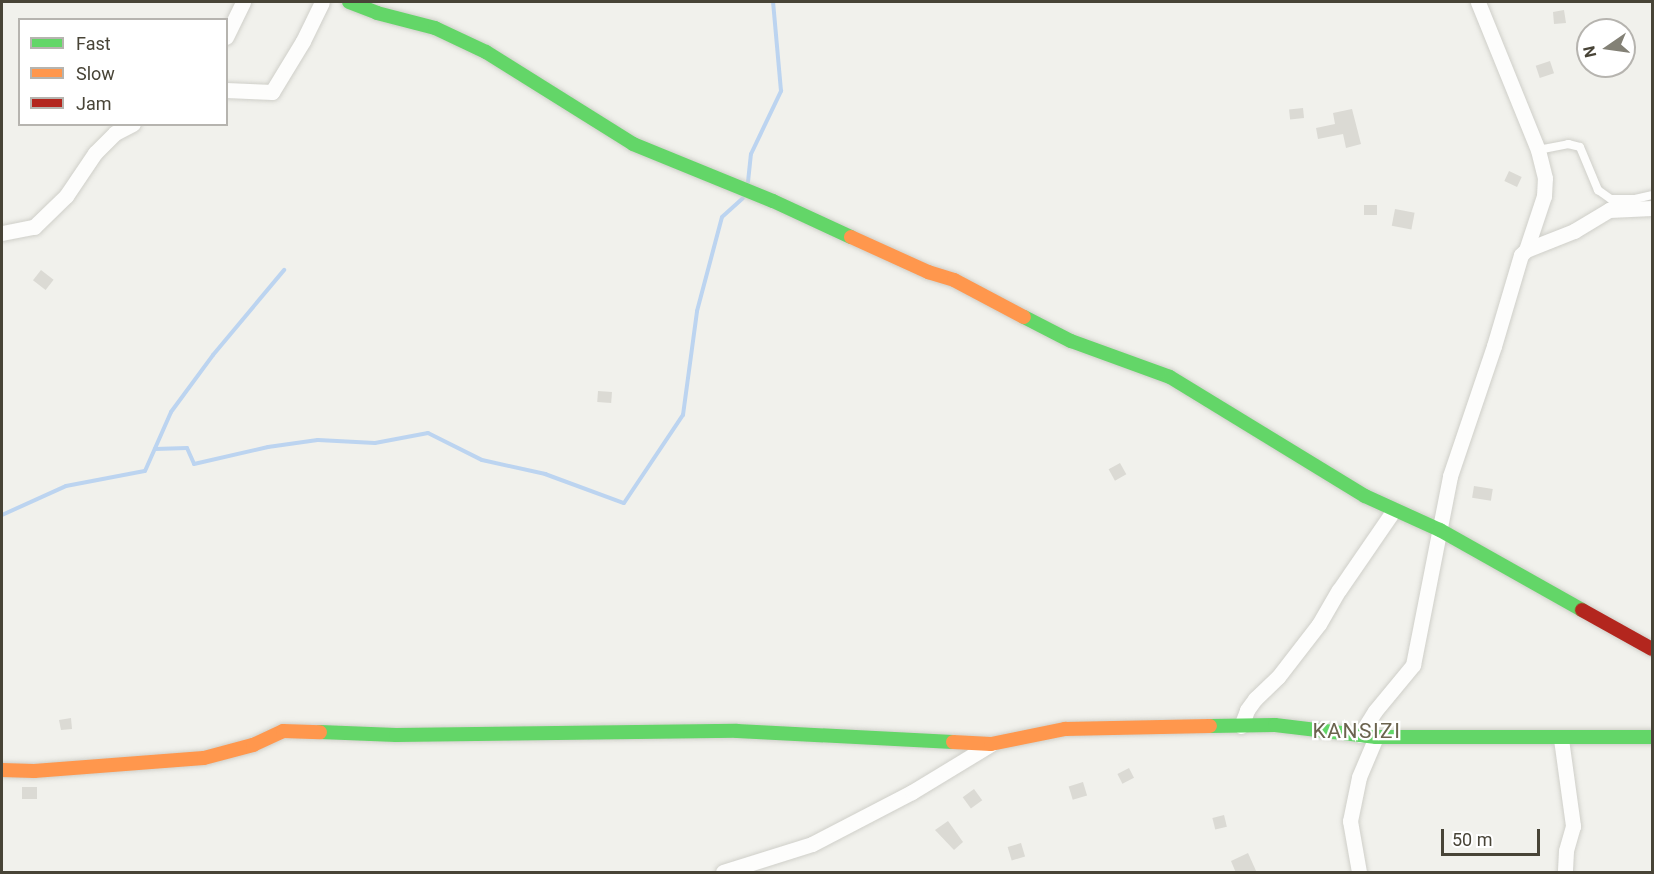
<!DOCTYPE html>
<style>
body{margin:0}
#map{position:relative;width:1654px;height:874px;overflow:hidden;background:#f1f1ec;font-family:Roboto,sans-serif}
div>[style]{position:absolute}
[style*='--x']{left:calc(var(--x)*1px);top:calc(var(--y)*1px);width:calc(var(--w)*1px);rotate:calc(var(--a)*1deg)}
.stream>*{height:4px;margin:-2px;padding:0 2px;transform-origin:2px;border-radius:2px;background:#bcd4f0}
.building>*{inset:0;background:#dbdad4;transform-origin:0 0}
.roads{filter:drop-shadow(0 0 2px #cfcfc9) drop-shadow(0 0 2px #cfcfc9)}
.lane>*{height:8px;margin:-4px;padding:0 4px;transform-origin:4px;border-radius:4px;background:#fdfdfc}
.street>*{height:15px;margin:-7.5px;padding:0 7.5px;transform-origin:7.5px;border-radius:7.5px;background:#fdfdfc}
.fast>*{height:14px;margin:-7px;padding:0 7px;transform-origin:7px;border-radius:7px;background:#63d668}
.slow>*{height:14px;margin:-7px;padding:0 7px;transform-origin:7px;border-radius:7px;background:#ff974d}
.jam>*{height:14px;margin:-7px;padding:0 7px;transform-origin:7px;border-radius:7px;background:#b3261e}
span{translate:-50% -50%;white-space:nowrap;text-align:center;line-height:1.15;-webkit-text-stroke:4.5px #fff;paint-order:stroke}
.quarter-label{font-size:21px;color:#6b634e;letter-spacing:1.5px}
.frame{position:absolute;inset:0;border:3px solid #484437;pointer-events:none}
.legend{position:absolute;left:18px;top:18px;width:210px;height:108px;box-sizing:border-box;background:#fff;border:2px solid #b6b4af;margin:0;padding:8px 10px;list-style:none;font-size:18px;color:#484437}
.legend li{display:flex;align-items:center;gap:12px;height:30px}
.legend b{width:30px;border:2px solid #b6b4af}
.north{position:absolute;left:1576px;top:18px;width:60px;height:60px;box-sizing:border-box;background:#fff;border:2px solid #b6b4af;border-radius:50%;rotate:257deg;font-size:16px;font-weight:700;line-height:24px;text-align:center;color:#484437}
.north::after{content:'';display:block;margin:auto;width:21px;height:27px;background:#838176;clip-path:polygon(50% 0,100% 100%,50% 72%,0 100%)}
.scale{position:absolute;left:1441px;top:829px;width:99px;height:27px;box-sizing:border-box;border:3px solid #484437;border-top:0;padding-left:8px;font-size:18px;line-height:21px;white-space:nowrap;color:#484437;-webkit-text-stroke:4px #fff;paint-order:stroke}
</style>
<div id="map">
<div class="stream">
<div style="--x:748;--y:182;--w:28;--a:-84"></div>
<div style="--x:751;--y:154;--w:70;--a:-64.5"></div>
<div style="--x:781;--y:91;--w:89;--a:-95.1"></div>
<div style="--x:155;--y:449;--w:32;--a:-2"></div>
<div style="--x:187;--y:448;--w:17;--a:66"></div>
<div style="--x:194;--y:464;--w:76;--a:-12.9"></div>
<div style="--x:268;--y:447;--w:50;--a:-8"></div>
<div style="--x:318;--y:440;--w:57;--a:3"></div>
<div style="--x:375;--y:443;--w:54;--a:-10.7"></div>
<div style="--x:428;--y:433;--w:60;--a:26.6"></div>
<div style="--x:482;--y:460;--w:65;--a:12.5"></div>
<div style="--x:545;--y:474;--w:84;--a:20.2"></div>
<div style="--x:624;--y:503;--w:106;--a:-56.2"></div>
<div style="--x:683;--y:415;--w:105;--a:-82.3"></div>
<div style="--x:697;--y:311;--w:97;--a:-75.1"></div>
<div style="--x:722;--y:217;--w:28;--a:-42"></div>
<div style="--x:2;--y:515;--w:70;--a:-24.4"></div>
<div style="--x:66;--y:486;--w:80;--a:-10.8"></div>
<div style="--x:145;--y:471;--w:64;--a:-66.2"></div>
<div style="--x:171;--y:412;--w:71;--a:-53.6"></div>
<div style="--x:213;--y:355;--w:111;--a:-50.1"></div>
</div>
<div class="building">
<div style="clip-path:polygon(1564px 10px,1566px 23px,1554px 24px,1553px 12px)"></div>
<div style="left:1550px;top:61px;width:13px;height:15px;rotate:72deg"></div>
<div style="left:1303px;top:108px;width:10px;height:14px;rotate:84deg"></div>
<div style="clip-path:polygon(1352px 109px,1361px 144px,1346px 148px,1343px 134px,1318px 139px,1316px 128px,1335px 124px,1333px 113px)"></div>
<div style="left:1509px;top:171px;width:14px;height:11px;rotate:25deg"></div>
<div style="left:1364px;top:205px;width:13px;height:10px"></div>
<div style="left:1395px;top:209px;width:20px;height:17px;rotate:11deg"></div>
<div style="left:41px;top:270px;width:16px;height:13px;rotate:38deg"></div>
<div style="left:598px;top:391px;width:14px;height:11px;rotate:4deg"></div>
<div style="left:1120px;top:463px;width:13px;height:13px;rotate:61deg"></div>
<div style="left:1474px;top:486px;width:19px;height:12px;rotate:9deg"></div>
<div style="clip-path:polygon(71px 718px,72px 729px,61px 730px,59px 720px)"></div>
<div style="left:1129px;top:768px;width:11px;height:13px;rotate:63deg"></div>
<div style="left:1083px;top:782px;width:14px;height:15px;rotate:73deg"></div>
<div style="left:22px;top:787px;width:15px;height:12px"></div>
<div style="left:974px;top:789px;width:14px;height:14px;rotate:54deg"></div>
<div style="left:1224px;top:815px;width:12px;height:12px;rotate:76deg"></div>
<div style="clip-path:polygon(948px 821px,963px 842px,954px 850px,935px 830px)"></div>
<div style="left:1021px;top:843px;width:14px;height:14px;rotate:73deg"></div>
<div style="clip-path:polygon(1248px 853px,1257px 873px,1236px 873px,1231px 861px)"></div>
</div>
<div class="roads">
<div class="lane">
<div style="--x:1538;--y:150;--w:31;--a:-11"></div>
<div style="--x:1568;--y:144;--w:12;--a:14"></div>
<div style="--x:1580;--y:147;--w:47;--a:67.3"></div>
<div style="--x:1598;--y:190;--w:16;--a:35"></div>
<div style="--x:1611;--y:199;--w:24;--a:0"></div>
<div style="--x:1635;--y:199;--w:17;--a:-13"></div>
</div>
<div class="street">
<div style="--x:226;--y:37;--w:39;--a:-64"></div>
<div style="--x:226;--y:90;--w:46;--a:2.5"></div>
<div style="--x:272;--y:92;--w:60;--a:-58.7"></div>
<div style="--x:303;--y:41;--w:43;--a:-64"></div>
<div style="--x:2;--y:233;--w:33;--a:-11"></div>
<div style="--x:34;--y:227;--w:45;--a:-44.1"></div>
<div style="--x:66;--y:196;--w:52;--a:-56"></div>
<div style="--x:95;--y:153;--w:28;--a:-45"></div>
<div style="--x:115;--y:133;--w:20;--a:-27"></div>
<div style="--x:1526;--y:250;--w:52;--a:-21.6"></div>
<div style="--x:1574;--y:231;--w:41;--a:-31"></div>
<div style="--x:1609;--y:210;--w:43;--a:-2.7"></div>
<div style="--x:1241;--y:726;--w:17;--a:-69"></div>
<div style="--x:1247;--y:710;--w:14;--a:-54"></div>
<div style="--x:1255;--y:699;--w:32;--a:-44"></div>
<div style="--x:1278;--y:677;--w:67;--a:-52.3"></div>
<div style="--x:1319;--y:624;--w:39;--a:-60"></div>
<div style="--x:1339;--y:590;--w:97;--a:-55.5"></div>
<div style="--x:1360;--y:735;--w:28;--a:-58"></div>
<div style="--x:1375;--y:711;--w:60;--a:-50.4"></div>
<div style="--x:1413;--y:665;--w:193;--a:-78.9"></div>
<div style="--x:1450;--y:476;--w:137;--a:-71.3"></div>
<div style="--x:1494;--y:346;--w:95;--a:-73.5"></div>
<div style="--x:1521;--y:255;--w:7;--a:-45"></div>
<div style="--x:1526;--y:250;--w:57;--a:-71.6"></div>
<div style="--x:1544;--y:196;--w:18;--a:-87"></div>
<div style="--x:1545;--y:178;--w:29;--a:-104"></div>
<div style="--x:1538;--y:150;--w:160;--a:-112.1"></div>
<div style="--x:1561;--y:739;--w:88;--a:82.1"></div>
<div style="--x:1573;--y:826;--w:26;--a:106"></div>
<div style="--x:1566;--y:851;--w:21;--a:93"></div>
<div style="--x:723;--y:872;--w:93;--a:-17.5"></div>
<div style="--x:812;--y:844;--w:113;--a:-27.5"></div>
<div style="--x:912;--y:792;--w:92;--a:-31.3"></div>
<div style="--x:1359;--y:872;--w:52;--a:-100"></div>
<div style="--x:1350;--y:821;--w:45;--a:-78.4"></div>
<div style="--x:1359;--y:777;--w:43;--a:-67"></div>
</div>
<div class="fast">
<div style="--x:349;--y:2;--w:30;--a:21"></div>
<div style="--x:377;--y:13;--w:60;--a:14.5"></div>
<div style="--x:435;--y:28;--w:56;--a:25.2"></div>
<div style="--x:486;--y:52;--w:173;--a:32"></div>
<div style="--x:633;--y:144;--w:151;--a:22.2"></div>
<div style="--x:773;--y:201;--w:86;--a:24.8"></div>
<div style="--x:1024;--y:317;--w:53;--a:27.1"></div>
<div style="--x:1071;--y:341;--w:105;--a:20"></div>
<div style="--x:1170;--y:377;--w:228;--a:31.4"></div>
<div style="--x:1365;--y:496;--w:82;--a:24.4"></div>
<div style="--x:1440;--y:530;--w:163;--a:29.4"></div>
<div style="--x:1210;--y:726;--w:65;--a:-0.9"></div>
<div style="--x:1275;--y:725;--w:102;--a:6.8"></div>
<div style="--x:1376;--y:737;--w:276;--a:0"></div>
<div style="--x:320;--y:732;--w:76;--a:2.3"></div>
<div style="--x:396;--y:735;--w:341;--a:-0.7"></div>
<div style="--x:737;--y:731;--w:216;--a:2.9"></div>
</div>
<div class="slow">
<div style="--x:851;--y:237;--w:85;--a:24.4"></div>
<div style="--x:928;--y:272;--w:27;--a:17"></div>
<div style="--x:954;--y:280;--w:79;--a:27.9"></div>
<div style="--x:953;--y:742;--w:38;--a:3"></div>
<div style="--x:991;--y:744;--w:76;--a:-11.5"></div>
<div style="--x:1065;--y:729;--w:145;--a:-1.2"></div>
<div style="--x:2;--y:770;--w:32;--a:2"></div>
<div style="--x:34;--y:771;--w:170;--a:-4.4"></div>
<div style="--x:204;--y:758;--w:51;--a:-14.9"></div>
<div style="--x:253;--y:745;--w:33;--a:-25"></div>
<div style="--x:283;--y:731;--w:37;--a:2"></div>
</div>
<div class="jam">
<div style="--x:1582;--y:610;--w:80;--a:29.1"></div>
</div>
</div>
<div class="quarter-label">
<span style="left:1357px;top:731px">KANSIZI</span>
</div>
<div class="frame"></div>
<ul class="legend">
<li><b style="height:8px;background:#63d668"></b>Fast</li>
<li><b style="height:8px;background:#ff974d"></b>Slow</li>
<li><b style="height:8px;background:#b3261e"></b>Jam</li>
</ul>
<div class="north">N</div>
<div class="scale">50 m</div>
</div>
